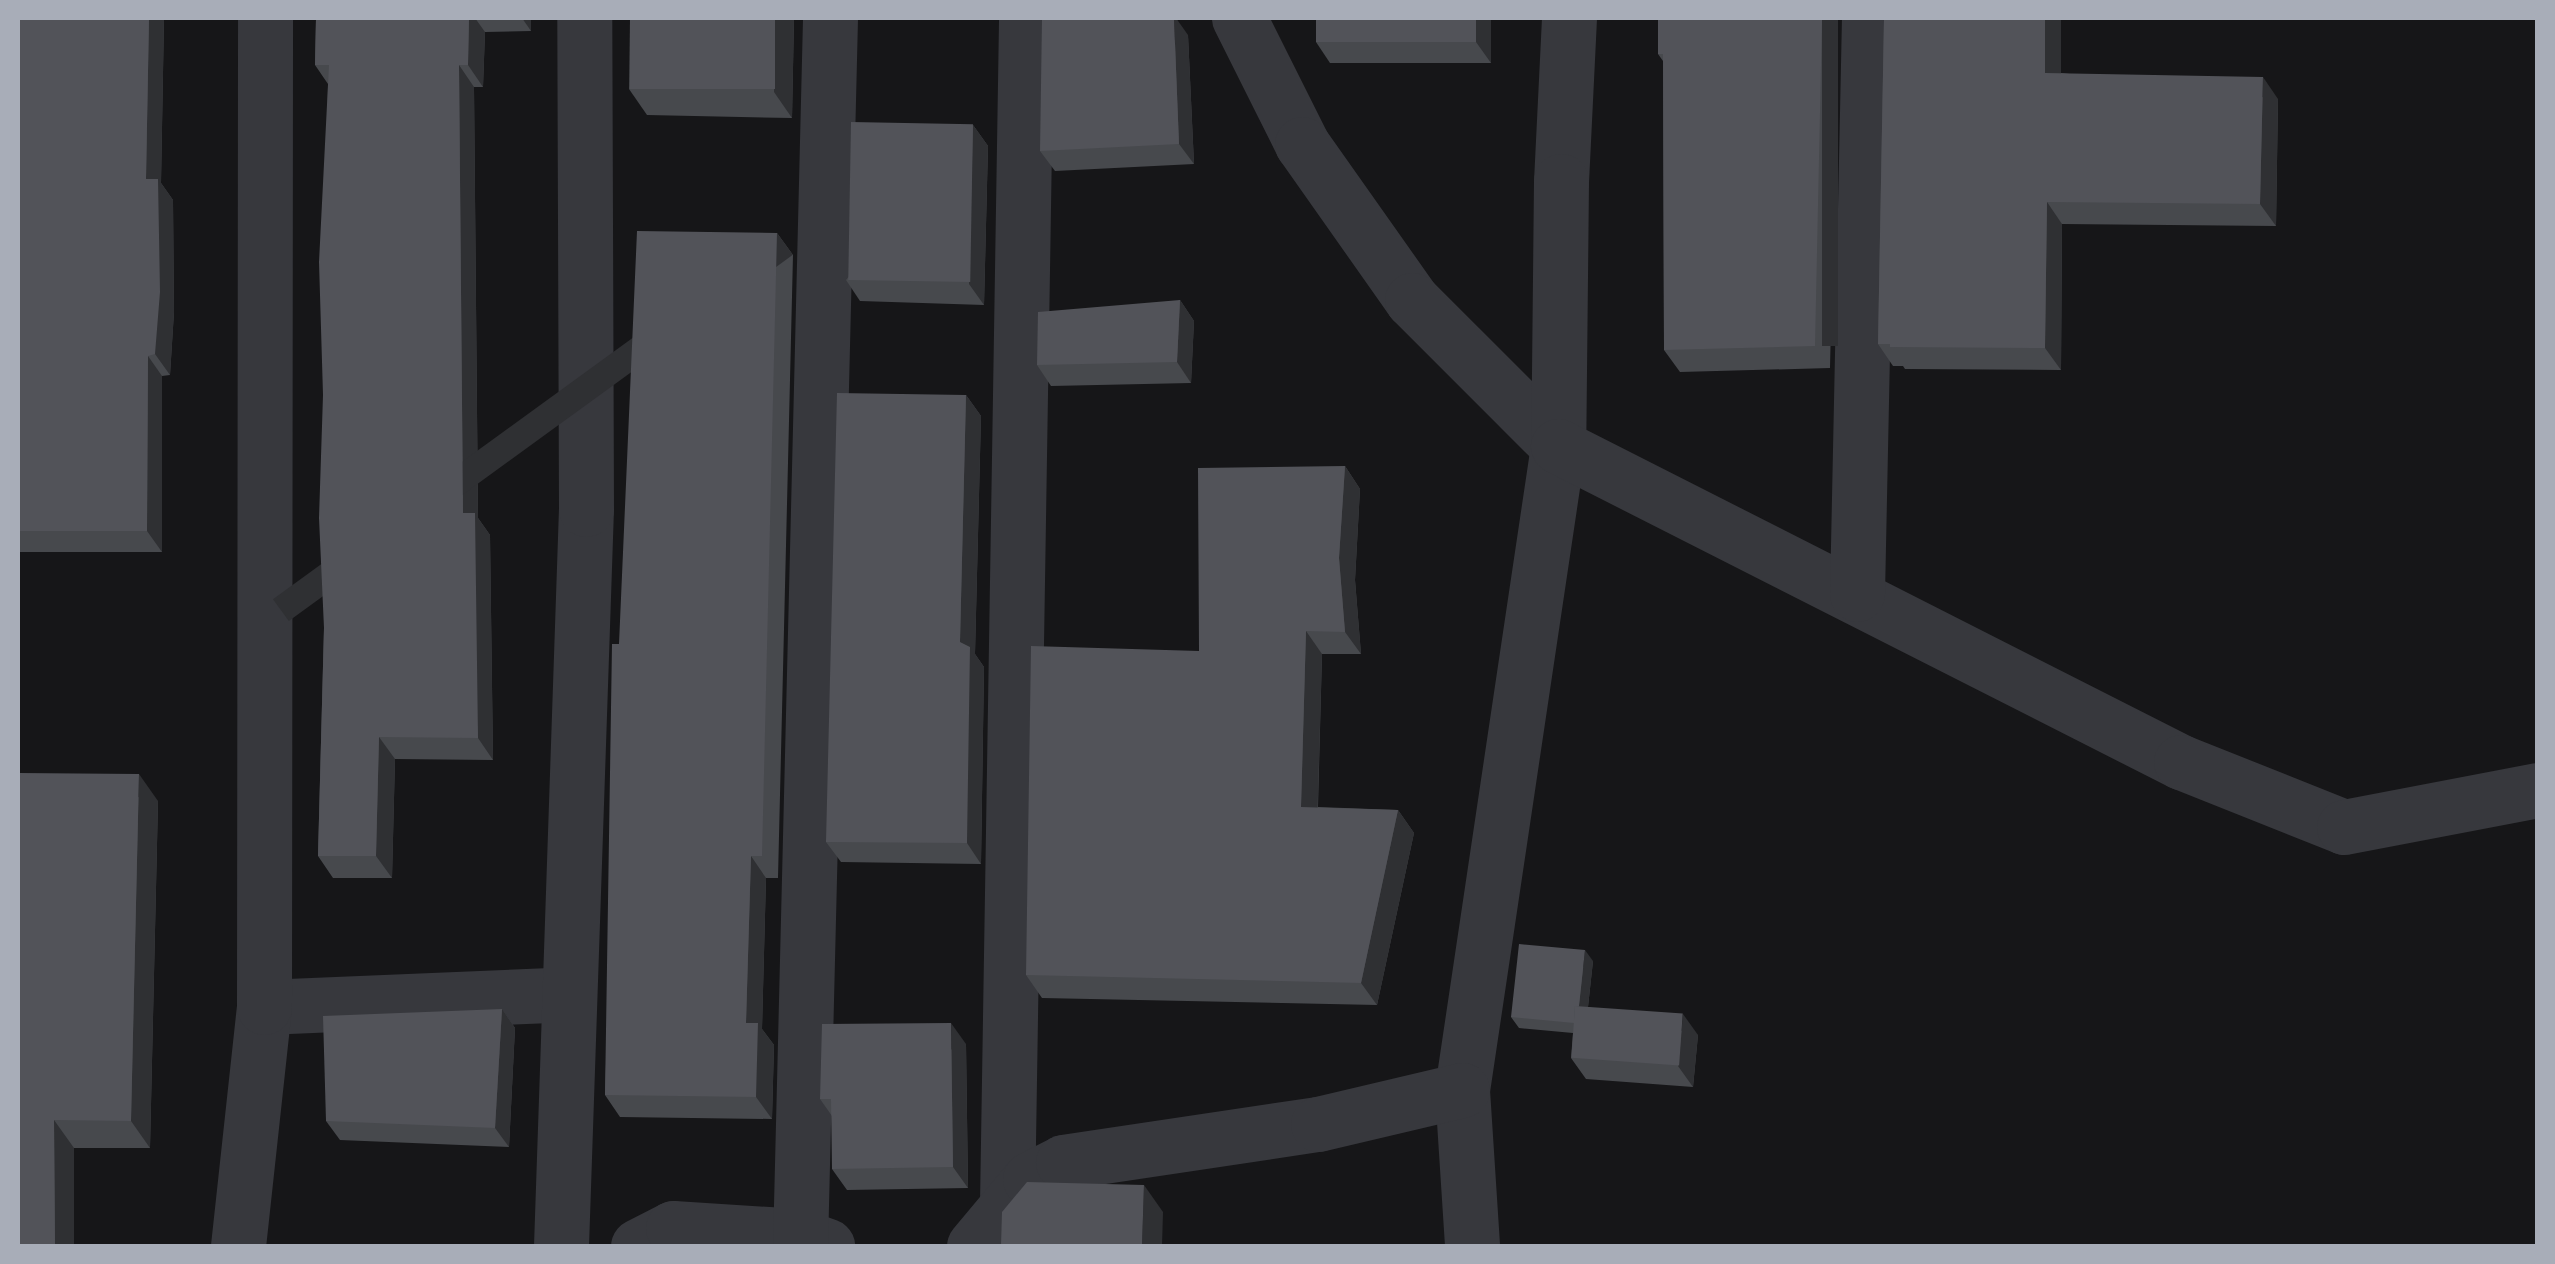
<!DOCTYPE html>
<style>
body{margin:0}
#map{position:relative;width:2555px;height:1264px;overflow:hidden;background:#161618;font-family:"Varela Round",sans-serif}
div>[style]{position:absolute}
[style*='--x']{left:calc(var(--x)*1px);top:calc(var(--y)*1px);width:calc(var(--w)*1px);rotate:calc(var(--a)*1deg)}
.minor>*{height:55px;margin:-27.5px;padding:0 27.5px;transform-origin:27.5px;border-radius:27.5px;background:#37383d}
.wall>*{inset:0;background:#47494d}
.shaded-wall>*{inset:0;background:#2f3033;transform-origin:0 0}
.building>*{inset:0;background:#525359;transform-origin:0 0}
span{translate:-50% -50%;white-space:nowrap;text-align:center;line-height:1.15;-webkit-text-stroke:8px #111113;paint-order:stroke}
.frame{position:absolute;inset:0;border:20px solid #a8adb8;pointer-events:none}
</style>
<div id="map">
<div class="minor">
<div style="--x:1239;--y:18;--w:141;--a:63.4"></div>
<div style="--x:1302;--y:144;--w:191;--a:54.8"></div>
<div style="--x:1412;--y:300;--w:206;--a:45"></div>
<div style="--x:1558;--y:446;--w:651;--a:98.48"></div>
<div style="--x:1462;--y:1090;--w:156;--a:86.3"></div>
<div style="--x:1569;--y:18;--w:163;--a:92.8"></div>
<div style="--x:1561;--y:181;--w:265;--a:90.6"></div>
<div style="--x:1558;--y:446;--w:699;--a:26.9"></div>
<div style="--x:2181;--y:762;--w:175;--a:21.7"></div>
<div style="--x:2344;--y:827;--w:197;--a:-10.8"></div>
<div style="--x:1857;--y:594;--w:576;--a:-88.81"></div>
<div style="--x:264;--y:1007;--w:305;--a:-2.4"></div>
<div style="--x:1007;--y:1204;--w:1186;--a:-89.08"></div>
<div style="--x:238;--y:1246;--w:240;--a:-83.8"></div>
<div style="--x:264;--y:1007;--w:989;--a:-89.94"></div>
<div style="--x:561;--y:1246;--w:737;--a:-88.06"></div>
<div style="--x:586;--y:509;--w:491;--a:-90.2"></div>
<div style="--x:638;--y:1246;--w:39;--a:-27"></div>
<div style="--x:673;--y:1228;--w:127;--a:3.6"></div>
<div style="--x:800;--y:1236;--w:29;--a:20"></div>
<div style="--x:800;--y:1246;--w:1228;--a:-88.6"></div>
<div style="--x:974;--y:1246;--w:87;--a:-50.1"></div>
<div style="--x:1030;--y:1179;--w:37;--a:-27"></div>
<div style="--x:1063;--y:1162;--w:258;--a:-8.5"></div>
<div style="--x:1318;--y:1124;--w:148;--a:-13.3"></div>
</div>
<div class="wall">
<div style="clip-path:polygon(18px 18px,164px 18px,161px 183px,173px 200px,174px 312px,170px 375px,162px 376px,162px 552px,18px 552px)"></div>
<div style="clip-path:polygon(316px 18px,531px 18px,531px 31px,485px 32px,483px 87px,474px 87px,478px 518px,490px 535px,493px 760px,395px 759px,392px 878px,333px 878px,318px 856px,324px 628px,323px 395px,328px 84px,315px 65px)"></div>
<div style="clip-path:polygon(630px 18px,794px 18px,792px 118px,647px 115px,629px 89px)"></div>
<div style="clip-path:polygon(1316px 18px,1491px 18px,1491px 63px,1330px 63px,1316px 42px)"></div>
<div style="clip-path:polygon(1658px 18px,1838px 18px,1830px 368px,1680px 372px,1664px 350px,1663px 61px,1658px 54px)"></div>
<div style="clip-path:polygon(1884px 18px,2061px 18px,2061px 73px,2278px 99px,2276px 226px,2062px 224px,2061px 370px,1905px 369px,1903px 366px,1893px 366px,1878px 344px)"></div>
<div style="clip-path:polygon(1188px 35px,1194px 164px,1055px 171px,1040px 151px)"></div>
<div style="clip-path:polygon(973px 125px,988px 146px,984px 305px,860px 301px,846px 280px)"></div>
<div style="clip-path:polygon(777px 233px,793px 255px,778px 878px,766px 878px,762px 1029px,774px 1045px,772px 1119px,620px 1117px,605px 1095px,619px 644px)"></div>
<div style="clip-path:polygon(1180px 300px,1194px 321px,1191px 383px,1051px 386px,1037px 365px)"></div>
<div style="clip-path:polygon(966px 395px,981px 416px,975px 654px,984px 667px,981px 864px,841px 862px,826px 842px)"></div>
<div style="clip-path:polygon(1345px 466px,1360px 489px,1355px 580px,1361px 654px,1322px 654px,1318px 807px,1398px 810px,1414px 833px,1377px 1005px,1042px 998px,1026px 975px)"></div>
<div style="clip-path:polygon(18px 773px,158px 801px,150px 1148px,74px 1148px,74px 1246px,18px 1246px)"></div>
<div style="clip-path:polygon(1593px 961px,1588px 1007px,1698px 1035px,1693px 1087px,1586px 1079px,1571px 1058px,1573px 1033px,1519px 1028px,1511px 1017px)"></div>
<div style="clip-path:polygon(502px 1009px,515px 1028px,509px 1147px,340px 1140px,326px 1121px)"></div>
<div style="clip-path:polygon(966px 1044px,968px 1188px,847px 1190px,832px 1169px,832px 1116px,820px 1099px)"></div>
</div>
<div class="shaded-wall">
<div style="clip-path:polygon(149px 18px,164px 18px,161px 183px,173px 200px,174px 312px,170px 375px,155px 354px,146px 179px)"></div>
<div style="clip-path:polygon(469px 18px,475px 18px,485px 32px,483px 87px,468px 65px)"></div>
<div style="clip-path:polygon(522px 18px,531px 18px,531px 31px)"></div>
<div style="clip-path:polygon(775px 18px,794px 18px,792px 118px,774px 92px)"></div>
<div style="clip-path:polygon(1174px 18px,1176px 18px,1188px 35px,1194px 164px,1179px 144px)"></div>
<div style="clip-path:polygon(1476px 18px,1491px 18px,1491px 63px,1476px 42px)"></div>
<div style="left:1822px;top:18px;width:16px;height:328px"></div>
<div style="clip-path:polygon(2045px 18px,2061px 18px,2061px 95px,2045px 73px)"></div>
<div style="clip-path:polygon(459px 65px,474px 87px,478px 518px,490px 535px,493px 760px,478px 738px,463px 513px)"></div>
<div style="clip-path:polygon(2263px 77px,2278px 99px,2276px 226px,2260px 204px)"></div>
<div style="clip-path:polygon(973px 125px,988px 146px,984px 305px,969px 284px)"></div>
<div style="clip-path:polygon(2047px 202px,2062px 224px,2061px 370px,2045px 348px)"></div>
<div style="left:777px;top:233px;width:27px;height:623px;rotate:54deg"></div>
<div style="clip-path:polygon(1180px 300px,1194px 321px,1191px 383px,1177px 362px)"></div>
<div style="clip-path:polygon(148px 356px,162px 376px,162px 552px,147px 531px)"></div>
<div style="clip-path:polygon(966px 395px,981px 416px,975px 654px,984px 667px,981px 864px,967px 843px,960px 642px)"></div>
<div style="clip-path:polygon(1345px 466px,1360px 489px,1355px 580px,1361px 654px,1345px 632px,1339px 558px)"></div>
<div style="clip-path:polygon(1306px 631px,1322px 654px,1317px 830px,1301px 807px)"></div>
<div style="clip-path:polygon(379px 737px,395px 759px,392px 878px,376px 856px)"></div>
<div style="clip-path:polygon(139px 774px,158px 801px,150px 1148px,131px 1121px)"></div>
<div style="clip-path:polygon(1398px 810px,1414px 833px,1377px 1005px,1361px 983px)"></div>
<div style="clip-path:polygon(751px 856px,766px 878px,762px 1029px,774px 1045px,772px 1119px,756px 1097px,746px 1023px)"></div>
<div style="clip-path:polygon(1585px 950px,1593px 961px,1585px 1034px,1577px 1023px)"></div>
<div style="clip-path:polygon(502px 1009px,515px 1028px,509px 1147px,495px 1128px)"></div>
<div style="clip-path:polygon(1683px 1014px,1698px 1035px,1693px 1087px,1678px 1066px)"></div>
<div style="clip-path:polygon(951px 1023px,966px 1044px,968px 1188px,953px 1167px)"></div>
<div style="clip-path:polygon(54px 1120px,74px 1148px,74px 1246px,55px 1246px)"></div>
<div style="clip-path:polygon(1144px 1185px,1163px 1212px,1162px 1246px,1142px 1246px)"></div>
</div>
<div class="building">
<div style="clip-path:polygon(18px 18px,149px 18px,146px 179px,158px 179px,160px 292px,155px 354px,148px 356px,147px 531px,18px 531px)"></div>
<div style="clip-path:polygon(316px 18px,469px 18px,468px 65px,459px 65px,463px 513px,475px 513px,478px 738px,379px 737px,376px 856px,318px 856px,324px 628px,319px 518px,323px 395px,319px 262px,329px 65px,315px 65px)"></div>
<div style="left:630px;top:18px;width:145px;height:71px"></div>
<div style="clip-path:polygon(1088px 18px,1174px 18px,1179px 144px,1040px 151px,1042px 19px)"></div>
<div style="left:1316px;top:18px;width:160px;height:24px"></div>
<div style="clip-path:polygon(1658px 18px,1822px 18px,1815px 346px,1664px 350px,1663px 54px,1658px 54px)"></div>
<div style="clip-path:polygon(1884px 18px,2045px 18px,2045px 73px,2263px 77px,2260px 204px,2047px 202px,2045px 348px,1890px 347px,1890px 344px,1878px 344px)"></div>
<div style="left:851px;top:122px;width:122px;height:158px;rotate:1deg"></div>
<div style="clip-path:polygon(637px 231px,777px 233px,762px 856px,751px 856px,746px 1023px,758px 1023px,756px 1097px,605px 1095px,612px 644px,619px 644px)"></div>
<div style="clip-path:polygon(1180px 300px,1177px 362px,1037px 365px,1038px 312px)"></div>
<div style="clip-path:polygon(837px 393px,966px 395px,960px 642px,970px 647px,967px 843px,826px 842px)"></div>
<div style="clip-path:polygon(1345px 466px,1339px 558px,1345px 632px,1306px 631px,1301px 807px,1398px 810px,1361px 983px,1026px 975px,1031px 646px,1199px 651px,1198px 468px)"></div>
<div style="clip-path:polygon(18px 773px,139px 774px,131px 1121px,54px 1120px,55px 1246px,18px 1246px)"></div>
<div style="clip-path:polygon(1519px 944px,1585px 950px,1579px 1006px,1575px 1006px,1574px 1023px,1511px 1017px)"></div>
<div style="left:1575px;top:1006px;width:108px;height:52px;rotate:4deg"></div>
<div style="clip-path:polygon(502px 1009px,495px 1128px,326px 1121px,323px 1016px)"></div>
<div style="clip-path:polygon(951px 1023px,953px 1167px,832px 1169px,831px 1099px,820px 1099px,822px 1024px)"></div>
<div style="clip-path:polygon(1027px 1182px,1144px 1185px,1142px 1246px,1001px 1246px,1002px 1212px)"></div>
</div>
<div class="frame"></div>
</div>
